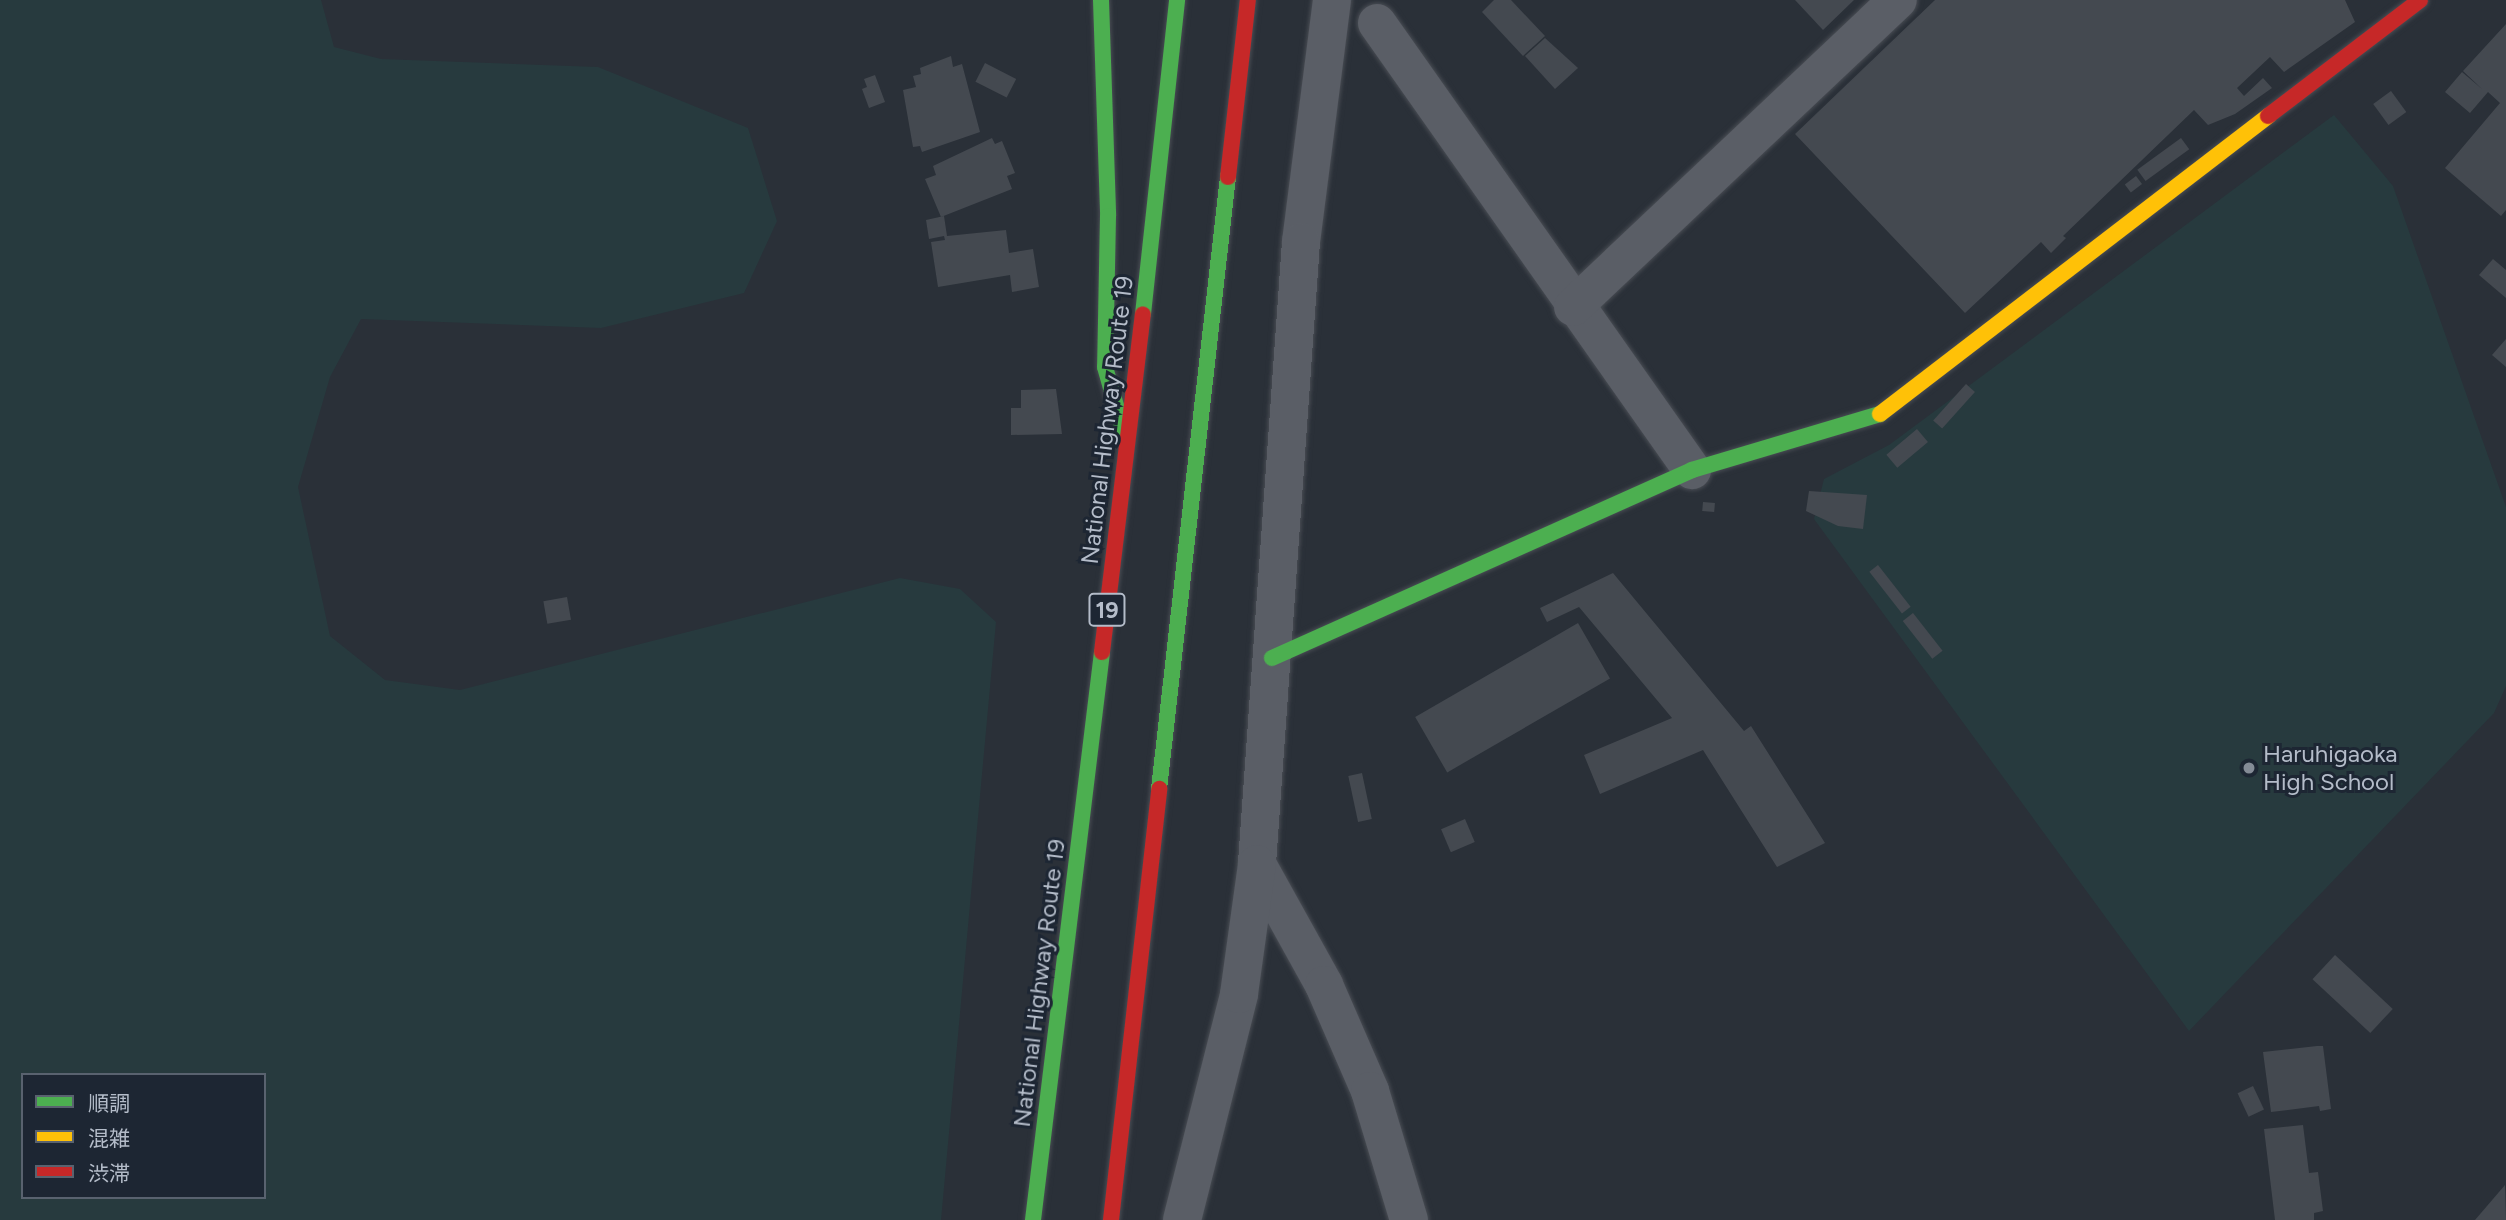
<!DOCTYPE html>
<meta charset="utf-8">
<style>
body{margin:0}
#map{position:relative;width:2506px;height:1220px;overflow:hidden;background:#2a3038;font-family:Figtree,"Noto Sans JP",sans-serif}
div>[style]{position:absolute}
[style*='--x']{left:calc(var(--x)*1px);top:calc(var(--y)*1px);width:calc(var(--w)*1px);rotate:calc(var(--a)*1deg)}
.green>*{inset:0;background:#273a3e}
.building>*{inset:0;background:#444950;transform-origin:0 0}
.roads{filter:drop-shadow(0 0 2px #484c53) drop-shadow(0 0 2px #484c53)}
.street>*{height:38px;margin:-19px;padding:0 19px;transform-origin:19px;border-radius:19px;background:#5a5e66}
.fast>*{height:16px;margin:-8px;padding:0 8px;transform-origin:8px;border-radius:8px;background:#4caf50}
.slow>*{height:16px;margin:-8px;padding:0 8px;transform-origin:8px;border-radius:8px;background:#ffc107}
.jam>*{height:16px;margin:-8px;padding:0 8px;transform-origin:8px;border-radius:8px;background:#c62828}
.dots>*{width:19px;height:19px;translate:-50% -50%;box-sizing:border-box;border:4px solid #1d2633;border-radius:50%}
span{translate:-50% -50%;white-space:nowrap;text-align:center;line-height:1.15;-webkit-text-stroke:6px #1d2633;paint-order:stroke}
.shield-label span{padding:2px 5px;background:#1d2633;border:2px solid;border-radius:5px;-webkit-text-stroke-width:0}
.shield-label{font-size:23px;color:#b4bcc9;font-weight:700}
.street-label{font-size:24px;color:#b4bcc9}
.poi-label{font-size:24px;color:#b4bcc9}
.left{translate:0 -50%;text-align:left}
.legend{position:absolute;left:21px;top:1073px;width:245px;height:126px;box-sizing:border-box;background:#1d2633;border:2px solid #59626f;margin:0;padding:9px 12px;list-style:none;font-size:21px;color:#b4bcc9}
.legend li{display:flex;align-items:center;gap:14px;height:35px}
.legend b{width:35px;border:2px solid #59626f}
</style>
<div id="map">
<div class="green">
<div style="clip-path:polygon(evenodd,0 0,321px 0,334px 47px,381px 59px,598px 67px,748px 128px,777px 221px,744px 293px,601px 328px,361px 319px,330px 377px,298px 487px,330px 636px,385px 680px,460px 690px,900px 578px,960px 589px,996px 622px,941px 1220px,0 1220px,0 0,23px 1075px,264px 1075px,264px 1197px,23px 1197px,23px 1075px)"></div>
<div style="clip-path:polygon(2334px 115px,2393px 186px,2506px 507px,2506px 686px,2494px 713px,2189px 1031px,1814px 519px,1824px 479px,1889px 445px)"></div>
</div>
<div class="building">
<div style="clip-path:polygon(1494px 0,1511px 0,1545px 36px,1523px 56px,1482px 12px)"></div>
<div style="clip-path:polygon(1795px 0,1854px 0,1823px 30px)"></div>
<div style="clip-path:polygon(1935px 0,2345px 0,2355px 22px,2284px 72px,2270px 57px,2237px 88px,2244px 96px,2263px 78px,2272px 88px,2235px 114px,2208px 125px,2194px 110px,2063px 236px,2066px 238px,2051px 253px,2041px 242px,1965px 313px,1795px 134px)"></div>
<div style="clip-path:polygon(2506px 24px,2506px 210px,2501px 216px,2445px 168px,2500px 103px,2488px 92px,2470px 113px,2445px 92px,2462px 72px,2482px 89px,2463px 71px)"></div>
<div style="clip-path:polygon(1545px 38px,1578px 68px,1555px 89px,1525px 56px)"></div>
<div style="clip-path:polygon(951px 56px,953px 67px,962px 64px,980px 132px,922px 152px,920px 146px,913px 147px,903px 90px,916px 87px,913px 76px,921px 74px,920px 68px)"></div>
<div style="left:985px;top:63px;width:35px;height:21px;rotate:27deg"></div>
<div style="clip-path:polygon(875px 75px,885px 102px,869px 108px,862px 89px,867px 87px,864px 79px)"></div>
<div style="left:2391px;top:91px;width:26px;height:22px;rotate:54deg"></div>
<div style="clip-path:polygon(992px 138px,995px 144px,1002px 141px,1015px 173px,1007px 176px,1012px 189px,941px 217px,925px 179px,936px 175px,933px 166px)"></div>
<div style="left:2181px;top:138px;width:14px;height:54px;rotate:54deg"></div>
<div style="left:2136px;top:176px;width:10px;height:14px;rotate:53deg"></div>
<div style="clip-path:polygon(944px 216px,947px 236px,1006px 230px,1009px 253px,1033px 249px,1039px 287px,1012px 292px,1010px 275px,938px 287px,931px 242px,945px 240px,944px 236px,929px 239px,926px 220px)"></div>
<div style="clip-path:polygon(2493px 259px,2506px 270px,2506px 298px,2479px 275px)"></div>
<div style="clip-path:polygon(2506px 339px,2506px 367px,2492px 355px)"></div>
<div style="left:1966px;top:384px;width:12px;height:49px;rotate:42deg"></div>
<div style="clip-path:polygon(1056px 389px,1062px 434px,1011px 435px,1011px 408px,1021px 408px,1021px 390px)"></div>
<div style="left:1917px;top:429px;width:17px;height:40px;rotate:50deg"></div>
<div style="clip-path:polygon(1809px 491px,1867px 495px,1863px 529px,1838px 526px,1806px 511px)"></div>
<div style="left:1703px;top:502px;width:12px;height:9px;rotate:5deg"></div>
<div style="left:1878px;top:565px;width:53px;height:11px;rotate:52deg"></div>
<div style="clip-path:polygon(1613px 573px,1744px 731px,1751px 726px,1825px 843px,1777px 867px,1703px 750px,1600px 794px,1584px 755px,1672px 718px,1579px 607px,1547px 622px,1540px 608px)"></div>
<div style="left:567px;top:597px;width:23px;height:24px;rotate:80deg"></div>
<div style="left:1913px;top:613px;width:48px;height:13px;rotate:52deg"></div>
<div style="left:1578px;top:623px;width:64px;height:188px;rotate:60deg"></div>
<div style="left:1362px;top:773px;width:47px;height:14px;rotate:78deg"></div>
<div style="left:1465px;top:819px;width:25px;height:26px;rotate:67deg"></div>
<div style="left:2335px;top:955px;width:79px;height:33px;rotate:43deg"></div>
<div style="clip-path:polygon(2317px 1046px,2323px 1046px,2331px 1109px,2320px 1111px,2319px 1106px,2271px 1112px,2263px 1052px)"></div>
<div style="left:2253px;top:1086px;width:26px;height:17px;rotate:65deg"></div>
<div style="clip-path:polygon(2303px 1125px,2309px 1173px,2318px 1172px,2323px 1211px,2314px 1213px,2314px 1220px,2275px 1220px,2264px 1129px)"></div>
<div style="clip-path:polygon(2505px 1185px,2506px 1220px,2475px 1220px)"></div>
</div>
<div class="roads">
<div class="street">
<div style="--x:1332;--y:0;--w:244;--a:97.3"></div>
<div style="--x:1301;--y:242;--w:624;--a:94.05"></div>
<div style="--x:1257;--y:864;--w:138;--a:61"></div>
<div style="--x:1324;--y:985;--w:116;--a:66.5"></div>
<div style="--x:1370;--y:1091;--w:135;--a:73.2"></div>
<div style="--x:1377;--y:23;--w:547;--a:54.83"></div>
<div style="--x:1573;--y:307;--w:447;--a:-43.4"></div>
<div style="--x:1182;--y:1220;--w:233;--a:-75.8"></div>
<div style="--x:1239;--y:994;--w:131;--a:-82.1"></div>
</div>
<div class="fast">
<div style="--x:1101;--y:0;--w:216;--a:88.1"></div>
<div style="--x:1108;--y:216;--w:151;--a:91.1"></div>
<div style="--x:1105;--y:367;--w:66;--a:74.1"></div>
<div style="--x:1143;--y:314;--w:316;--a:-83.8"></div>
<div style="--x:1272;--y:658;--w:460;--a:-24.1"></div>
<div style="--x:1692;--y:470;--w:196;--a:-16.6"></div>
<div style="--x:1159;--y:789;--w:616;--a:-83.57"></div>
<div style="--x:1033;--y:1220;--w:572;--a:-83.07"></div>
</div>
<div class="slow">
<div style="--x:1880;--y:414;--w:489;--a:-37.5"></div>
</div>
<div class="jam">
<div style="--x:2268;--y:116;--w:191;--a:-37.3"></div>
<div style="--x:1228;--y:177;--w:178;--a:-83.6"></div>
<div style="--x:1102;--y:652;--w:340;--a:-83.1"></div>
<div style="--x:1111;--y:1220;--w:434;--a:-83.6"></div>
</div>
</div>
<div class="dots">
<div style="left:2249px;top:768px;background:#848b96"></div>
</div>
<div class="shield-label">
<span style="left:1107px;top:610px">19</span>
</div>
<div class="street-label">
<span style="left:1107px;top:420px;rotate:-83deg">National Highway Route 19</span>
<span style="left:1039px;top:983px;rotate:-83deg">National Highway Route 19</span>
</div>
<div class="poi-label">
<span class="left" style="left:2263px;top:768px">Haruhigaoka<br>High School</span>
</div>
<ul class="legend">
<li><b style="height:9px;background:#4caf50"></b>順調</li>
<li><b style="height:9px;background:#ffc107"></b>混雑</li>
<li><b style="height:9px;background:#c62828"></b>渋滞</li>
</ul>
</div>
